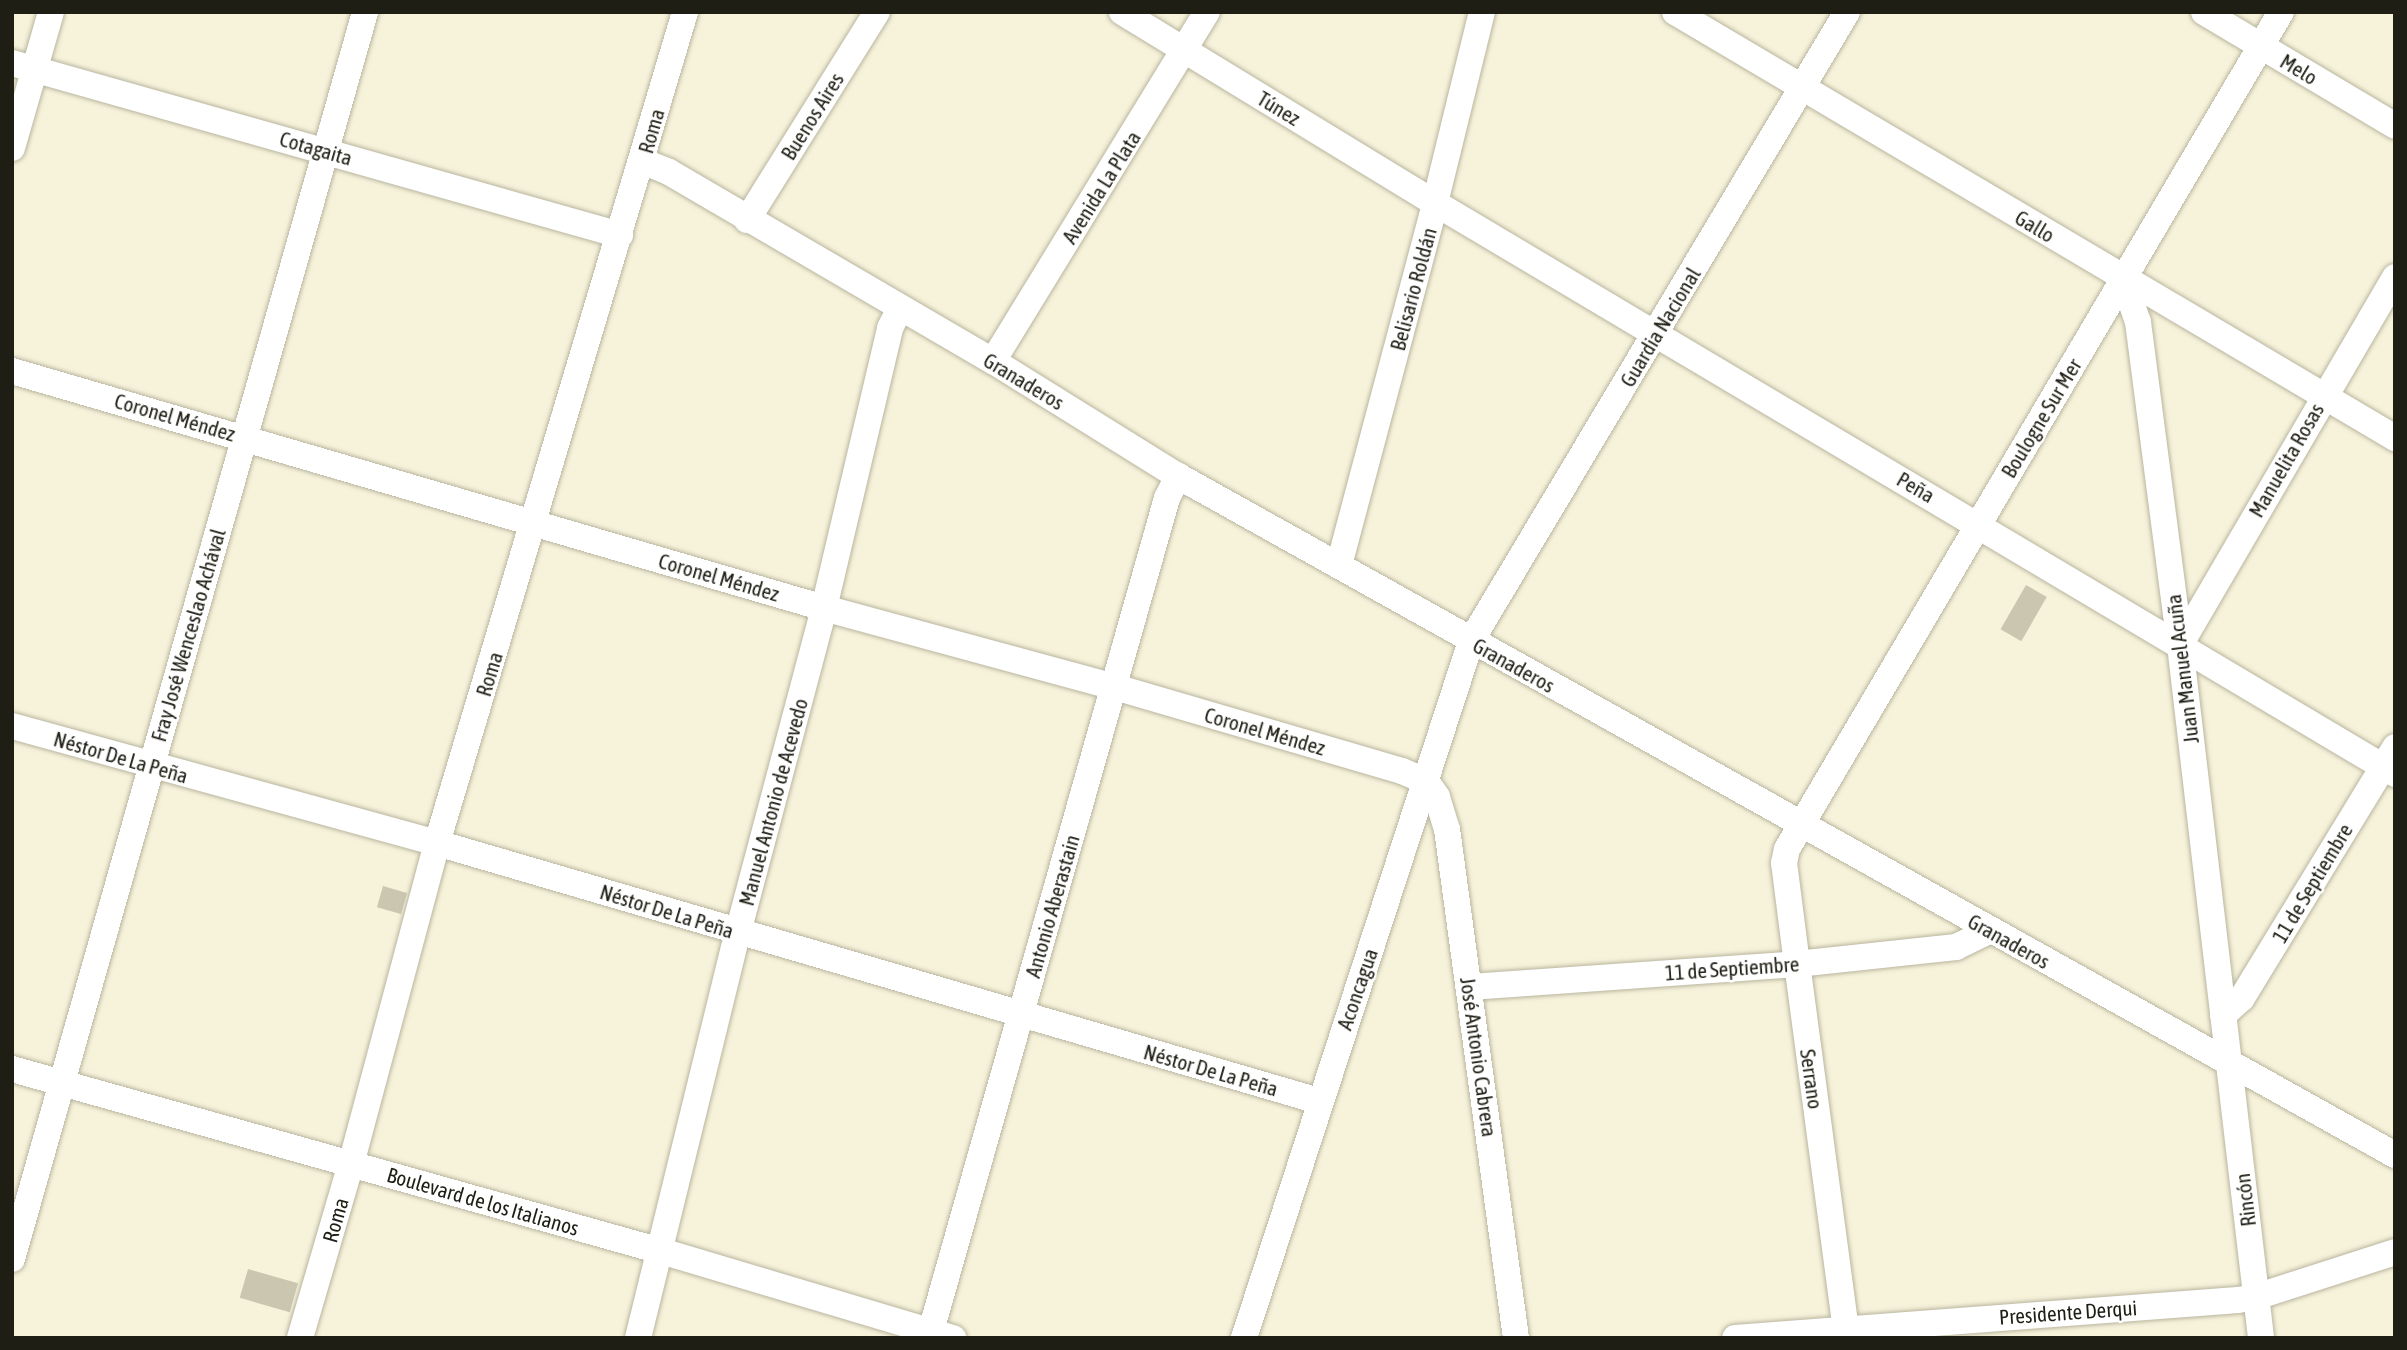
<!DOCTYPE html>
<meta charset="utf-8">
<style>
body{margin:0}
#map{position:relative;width:2407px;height:1350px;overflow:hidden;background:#f7f3db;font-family:"Asap Condensed",sans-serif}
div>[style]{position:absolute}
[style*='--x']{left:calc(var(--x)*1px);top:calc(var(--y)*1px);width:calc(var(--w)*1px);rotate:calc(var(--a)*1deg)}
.building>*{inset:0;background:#cac6af;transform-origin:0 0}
.roads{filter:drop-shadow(0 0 2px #b9b59f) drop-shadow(0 0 2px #b9b59f)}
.minor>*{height:26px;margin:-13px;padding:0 13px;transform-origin:13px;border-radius:13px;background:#fff}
span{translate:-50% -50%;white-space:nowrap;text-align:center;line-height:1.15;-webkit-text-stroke:5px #fff;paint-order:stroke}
.street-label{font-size:21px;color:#1f1e15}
.frame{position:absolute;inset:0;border:14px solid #1f1e15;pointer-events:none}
</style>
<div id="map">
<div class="building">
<div style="left:2026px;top:585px;width:24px;height:51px;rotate:30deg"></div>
<div style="left:383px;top:886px;width:25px;height:22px;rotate:16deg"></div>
<div style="left:248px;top:1269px;width:52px;height:30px;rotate:16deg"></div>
</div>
<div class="roads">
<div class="minor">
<div style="--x:1122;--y:12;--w:367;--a:31.4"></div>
<div style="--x:1435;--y:203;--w:1117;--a:30.74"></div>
<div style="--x:1675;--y:12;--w:837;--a:30.61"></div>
<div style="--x:2204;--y:12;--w:222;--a:30.8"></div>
<div style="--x:12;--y:63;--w:632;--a:15.8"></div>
<div style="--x:12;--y:148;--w:141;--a:-74"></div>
<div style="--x:642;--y:161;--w:29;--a:22"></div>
<div style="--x:669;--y:172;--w:375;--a:30.3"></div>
<div style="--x:993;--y:361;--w:218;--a:31.9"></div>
<div style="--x:1178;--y:476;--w:1394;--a:29.16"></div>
<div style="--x:747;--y:220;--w:245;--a:-58"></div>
<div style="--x:2123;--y:279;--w:46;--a:70.8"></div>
<div style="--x:2138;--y:322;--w:326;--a:82.6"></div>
<div style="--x:2180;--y:645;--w:698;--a:83.33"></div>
<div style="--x:993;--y:361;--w:409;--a:-58.5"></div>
<div style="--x:12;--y:371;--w:846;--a:16.27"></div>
<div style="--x:824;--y:608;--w:302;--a:15.2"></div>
<div style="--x:1115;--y:687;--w:299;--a:16.3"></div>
<div style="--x:1402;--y:771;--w:26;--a:23"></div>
<div style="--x:1426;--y:781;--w:19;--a:55"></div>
<div style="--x:1437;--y:797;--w:34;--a:73"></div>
<div style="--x:1447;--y:829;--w:514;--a:82.28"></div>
<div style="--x:1339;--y:565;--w:375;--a:-75.1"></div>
<div style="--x:1435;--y:203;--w:197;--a:-76.2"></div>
<div style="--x:2180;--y:645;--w:426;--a:-59.7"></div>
<div style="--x:12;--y:726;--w:441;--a:15.4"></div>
<div style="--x:437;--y:843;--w:919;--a:16.31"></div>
<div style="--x:1470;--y:987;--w:328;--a:-4"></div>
<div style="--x:1797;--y:964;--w:160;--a:-6.1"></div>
<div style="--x:1956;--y:947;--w:37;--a:-26"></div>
<div style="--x:2223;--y:1015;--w:25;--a:-42"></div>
<div style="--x:2242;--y:998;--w:294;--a:-58.6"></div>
<div style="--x:12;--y:1069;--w:674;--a:15.67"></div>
<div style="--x:661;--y:1251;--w:305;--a:16.6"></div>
<div style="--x:12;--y:1259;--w:1296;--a:-74.19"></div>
<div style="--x:300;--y:1338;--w:181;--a:-73.7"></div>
<div style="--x:351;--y:1164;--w:332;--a:-75"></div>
<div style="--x:437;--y:843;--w:867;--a:-73.38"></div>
<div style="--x:638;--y:1338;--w:418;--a:-76.2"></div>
<div style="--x:738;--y:932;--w:335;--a:-75.1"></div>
<div style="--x:824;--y:608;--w:288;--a:-76.7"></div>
<div style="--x:890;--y:328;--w:22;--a:-63"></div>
<div style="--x:929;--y:1338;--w:873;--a:-74.18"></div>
<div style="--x:1167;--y:498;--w:25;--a:-63"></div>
<div style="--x:1244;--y:1338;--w:733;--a:-71.96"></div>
<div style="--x:1471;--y:641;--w:733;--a:-59.13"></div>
<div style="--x:1735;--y:1338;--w:504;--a:-4.32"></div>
<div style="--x:2238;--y:1300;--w:18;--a:-9"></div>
<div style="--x:2256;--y:1297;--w:146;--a:-17.9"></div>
<div style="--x:1847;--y:1338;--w:377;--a:-97.6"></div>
<div style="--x:1797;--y:964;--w:102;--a:-97.3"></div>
<div style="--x:1784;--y:863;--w:14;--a:-78"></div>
<div style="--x:1787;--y:849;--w:972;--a:-59.45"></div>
</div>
</div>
<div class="street-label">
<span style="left:2299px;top:69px;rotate:31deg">Melo</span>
<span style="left:1279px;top:108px;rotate:31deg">Túnez</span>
<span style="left:812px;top:116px;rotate:-58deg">Buenos Aires</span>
<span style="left:651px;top:131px;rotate:-74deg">Roma</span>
<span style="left:316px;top:148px;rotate:16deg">Cotagaita</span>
<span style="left:1101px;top:187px;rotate:-58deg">Avenida La Plata</span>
<span style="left:2035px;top:226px;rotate:31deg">Gallo</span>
<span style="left:1413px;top:289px;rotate:-75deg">Belisario Roldán</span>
<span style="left:1660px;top:327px;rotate:-59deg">Guardia Nacional</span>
<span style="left:1024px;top:381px;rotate:31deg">Granaderos</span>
<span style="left:175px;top:417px;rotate:16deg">Coronel Méndez</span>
<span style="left:2041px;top:418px;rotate:-59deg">Boulogne Sur Mer</span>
<span style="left:2286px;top:460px;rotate:-60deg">Manuelita Rosas</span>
<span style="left:1916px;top:487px;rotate:30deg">Peña</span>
<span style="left:719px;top:577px;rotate:16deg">Coronel Méndez</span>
<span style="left:188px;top:635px;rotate:-74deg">Fray José Wenceslao Achával</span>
<span style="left:1514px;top:665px;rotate:29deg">Granaderos</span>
<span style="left:2182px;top:669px;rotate:-97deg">Juan Manuel Acuña</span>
<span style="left:489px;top:674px;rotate:-73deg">Roma</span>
<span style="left:1265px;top:731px;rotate:16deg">Coronel Méndez</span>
<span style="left:121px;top:757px;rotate:16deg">Néstor De La Peña</span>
<span style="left:773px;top:802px;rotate:-75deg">Manuel Antonio de Acevedo</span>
<span style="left:2312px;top:883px;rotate:-59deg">11 de Septiembre</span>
<span style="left:1052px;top:906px;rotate:-74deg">Antonio Aberastain</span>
<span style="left:667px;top:911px;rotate:17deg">Néstor De La Peña</span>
<span style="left:2009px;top:941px;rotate:29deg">Granaderos</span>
<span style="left:1732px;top:968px;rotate:-4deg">11 de Septiembre</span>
<span style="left:1357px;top:989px;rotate:-71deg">Aconcagua</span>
<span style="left:1479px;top:1057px;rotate:82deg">José Antonio Cabrera</span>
<span style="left:1211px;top:1070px;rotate:16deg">Néstor De La Peña</span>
<span style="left:1812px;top:1079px;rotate:82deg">Serrano</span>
<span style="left:2245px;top:1200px;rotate:-97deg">Rincón</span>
<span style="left:483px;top:1201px;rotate:16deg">Boulevard de los Italianos</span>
<span style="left:335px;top:1220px;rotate:-74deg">Roma</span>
<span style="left:2068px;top:1312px;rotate:-4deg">Presidente Derqui</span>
</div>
<div class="frame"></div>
</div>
